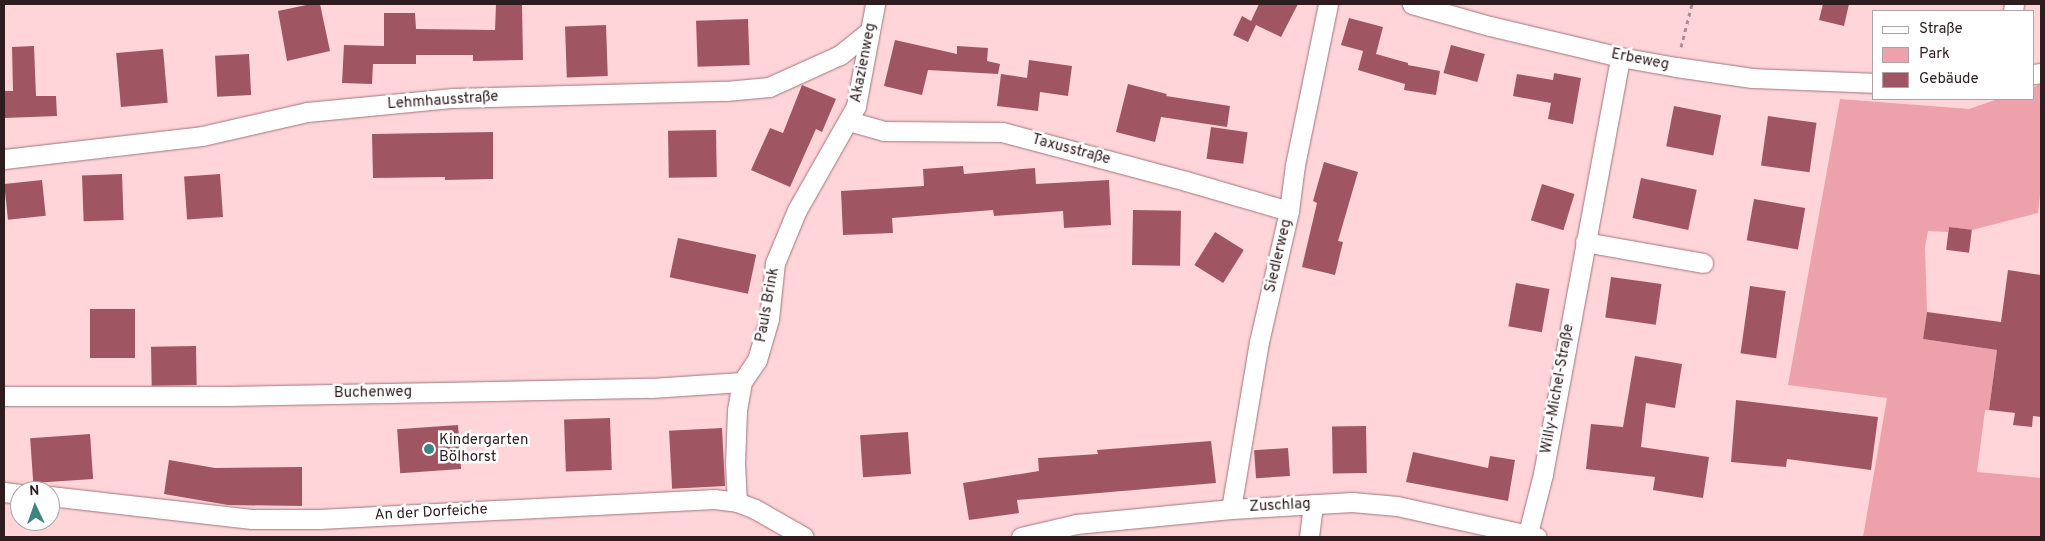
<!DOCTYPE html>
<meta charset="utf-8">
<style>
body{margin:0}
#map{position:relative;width:2045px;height:541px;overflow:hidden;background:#ffd5da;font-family:Overpass,sans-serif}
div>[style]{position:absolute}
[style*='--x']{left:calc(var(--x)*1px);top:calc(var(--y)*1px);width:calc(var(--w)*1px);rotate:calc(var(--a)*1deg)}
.green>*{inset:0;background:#eda1ab}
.building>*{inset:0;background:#a05662;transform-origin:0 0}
.path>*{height:3px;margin-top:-1.5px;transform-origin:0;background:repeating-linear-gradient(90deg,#ad8c91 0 4px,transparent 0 8px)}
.roads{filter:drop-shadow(0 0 1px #a3747b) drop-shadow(0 0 1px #a3747b)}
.street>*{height:19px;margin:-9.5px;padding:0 9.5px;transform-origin:9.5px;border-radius:9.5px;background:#fff}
.dots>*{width:14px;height:14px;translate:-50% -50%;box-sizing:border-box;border:2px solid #fff;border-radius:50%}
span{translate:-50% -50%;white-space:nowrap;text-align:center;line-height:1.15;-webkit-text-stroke:5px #fff;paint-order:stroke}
.street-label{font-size:15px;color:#2f1c1f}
.poi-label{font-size:15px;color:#2f1c1f}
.left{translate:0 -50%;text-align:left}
.frame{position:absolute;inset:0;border:5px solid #2f1c1f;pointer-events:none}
.legend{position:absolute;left:1872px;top:10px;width:162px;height:90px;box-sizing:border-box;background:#fff;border:1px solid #aca4a5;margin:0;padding:6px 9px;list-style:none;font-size:15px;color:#2f1c1f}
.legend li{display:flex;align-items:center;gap:10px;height:25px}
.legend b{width:25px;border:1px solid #aca4a5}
.north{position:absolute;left:10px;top:481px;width:50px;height:50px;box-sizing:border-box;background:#fff;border:1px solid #aca4a5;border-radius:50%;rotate:357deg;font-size:14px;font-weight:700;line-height:20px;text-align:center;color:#2f1c1f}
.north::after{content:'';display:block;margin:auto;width:18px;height:22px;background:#3e8581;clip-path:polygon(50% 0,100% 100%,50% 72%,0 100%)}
</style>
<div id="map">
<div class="green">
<div style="clip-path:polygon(2041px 84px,2041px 185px,2038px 213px,1972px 230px,1949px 227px,1948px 232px,1928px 231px,1925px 247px,1927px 312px,1923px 339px,1997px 350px,1989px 410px,1985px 410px,1977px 472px,2041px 478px,2041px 537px,1863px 537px,1887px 398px,1788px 385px,1840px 99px,1969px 109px,1998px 99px,2034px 99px,2034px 87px)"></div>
</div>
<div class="building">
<div style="clip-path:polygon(311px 4px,320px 4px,330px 51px,287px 61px,278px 11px)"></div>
<div style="clip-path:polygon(496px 4px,522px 4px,523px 60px,473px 61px,473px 55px,416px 55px,416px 64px,373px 64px,372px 84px,342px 83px,344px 45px,384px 46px,384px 13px,415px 13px,416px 29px,495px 30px)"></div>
<div style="clip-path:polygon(1259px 4px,1298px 4px,1281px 37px,1256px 25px,1248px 42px,1233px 35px,1242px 16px,1251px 21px)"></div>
<div style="clip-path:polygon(1823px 4px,1849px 4px,1844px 26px,1819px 20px)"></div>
<div style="clip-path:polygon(1349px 18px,1383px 27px,1376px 54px,1408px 63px,1408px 65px,1440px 71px,1436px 95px,1404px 90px,1405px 84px,1358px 70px,1363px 51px,1341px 45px)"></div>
<div style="left:748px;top:19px;width:46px;height:52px;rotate:88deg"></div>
<div style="left:606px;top:25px;width:51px;height:41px;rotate:88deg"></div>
<div style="clip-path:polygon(895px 40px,957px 54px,957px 46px,988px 48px,987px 61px,1000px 64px,998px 74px,928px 70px,922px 95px,884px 86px)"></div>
<div style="left:1451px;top:45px;width:35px;height:29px;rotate:15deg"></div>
<div style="clip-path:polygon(34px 46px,36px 96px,56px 96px,57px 116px,4px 118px,4px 91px,13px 91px,12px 47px)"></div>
<div style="left:163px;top:49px;width:54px;height:47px;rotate:85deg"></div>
<div style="left:249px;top:54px;width:41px;height:34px;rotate:87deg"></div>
<div style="clip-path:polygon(1029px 60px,1072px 66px,1068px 96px,1040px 92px,1038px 111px,997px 106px,1001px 74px,1027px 78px)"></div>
<div style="clip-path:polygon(1554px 73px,1581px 78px,1573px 124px,1548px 119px,1551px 103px,1513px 96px,1517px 74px,1553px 80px)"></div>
<div style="clip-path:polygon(1128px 84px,1167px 94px,1166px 96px,1230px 106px,1227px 127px,1161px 117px,1155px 142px,1116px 132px)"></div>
<div style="clip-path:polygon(802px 85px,836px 99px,822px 132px,816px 129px,790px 187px,751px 170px,770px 128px,783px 133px)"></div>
<div style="left:1674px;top:106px;width:48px;height:41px;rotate:11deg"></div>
<div style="left:1768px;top:116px;width:49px;height:50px;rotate:8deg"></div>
<div style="left:1211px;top:127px;width:37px;height:32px;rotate:8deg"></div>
<div style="left:716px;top:130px;width:47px;height:48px;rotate:89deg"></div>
<div style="clip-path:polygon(493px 132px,493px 179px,445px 180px,445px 177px,373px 178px,372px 134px)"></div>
<div style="clip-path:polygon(1324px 162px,1358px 172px,1338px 241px,1343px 242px,1335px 275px,1302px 267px,1317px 203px,1313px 201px)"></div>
<div style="clip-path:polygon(963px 166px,964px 174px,1035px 168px,1036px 184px,1109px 180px,1111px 225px,1064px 228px,1063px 211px,994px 216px,993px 210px,892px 218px,893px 233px,843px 235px,841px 191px,924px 186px,923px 169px)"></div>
<div style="left:122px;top:174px;width:46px;height:40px;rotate:88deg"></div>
<div style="left:220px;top:174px;width:43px;height:36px;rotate:86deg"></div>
<div style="left:1641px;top:178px;width:57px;height:41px;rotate:12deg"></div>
<div style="left:42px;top:180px;width:36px;height:38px;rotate:84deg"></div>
<div style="left:1542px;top:184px;width:34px;height:38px;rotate:17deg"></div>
<div style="left:1754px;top:199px;width:52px;height:42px;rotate:10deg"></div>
<div style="left:1133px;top:210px;width:48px;height:55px;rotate:1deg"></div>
<div style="left:1949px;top:227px;width:23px;height:23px;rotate:7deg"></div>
<div style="left:1215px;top:232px;width:34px;height:39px;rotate:32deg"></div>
<div style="left:678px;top:238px;width:80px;height:40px;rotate:12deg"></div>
<div style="clip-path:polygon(2008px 270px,2041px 275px,2041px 417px,2033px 416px,2032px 427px,2013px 425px,2015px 413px,1989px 410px,1997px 350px,1923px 339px,1927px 312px,2001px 322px)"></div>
<div style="left:1611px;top:277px;width:51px;height:41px;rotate:8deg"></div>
<div style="left:1516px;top:283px;width:34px;height:44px;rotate:10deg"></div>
<div style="left:1750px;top:286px;width:36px;height:68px;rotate:8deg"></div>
<div style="left:90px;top:309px;width:45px;height:49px"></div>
<div style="left:196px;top:346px;width:39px;height:45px;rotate:89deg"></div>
<div style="clip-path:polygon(1635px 356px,1682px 364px,1675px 408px,1646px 403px,1641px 447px,1709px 457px,1703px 498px,1653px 490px,1655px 477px,1586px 469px,1591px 424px,1623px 427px)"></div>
<div style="clip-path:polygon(1736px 400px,1878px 417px,1871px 470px,1787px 459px,1786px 467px,1731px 462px)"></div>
<div style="left:610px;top:418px;width:52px;height:46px;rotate:88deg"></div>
<div style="left:458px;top:425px;width:44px;height:61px;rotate:86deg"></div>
<div style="left:1366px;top:426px;width:47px;height:34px;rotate:89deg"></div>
<div style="left:722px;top:428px;width:58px;height:53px;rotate:87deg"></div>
<div style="left:908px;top:432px;width:42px;height:48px;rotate:86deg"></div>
<div style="left:90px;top:434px;width:45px;height:60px;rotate:86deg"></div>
<div style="clip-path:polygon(1211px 441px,1216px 483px,1017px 500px,1019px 513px,969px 520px,963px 483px,1039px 471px,1038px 458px,1098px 454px,1097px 450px)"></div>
<div style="left:1288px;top:448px;width:28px;height:34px;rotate:86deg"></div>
<div style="clip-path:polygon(1413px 452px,1488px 468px,1490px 456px,1515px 460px,1508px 501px,1406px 482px)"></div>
<div style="clip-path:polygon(169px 460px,215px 468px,302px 467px,302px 506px,228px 505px,164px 494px)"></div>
</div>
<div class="path">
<div style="--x:1681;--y:47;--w:44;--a:-75.7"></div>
</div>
<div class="roads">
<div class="street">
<div style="--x:1412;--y:4;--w:81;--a:15.8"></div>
<div style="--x:1490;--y:26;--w:134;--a:13.4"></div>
<div style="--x:1620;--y:57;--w:57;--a:10.1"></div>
<div style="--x:1676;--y:67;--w:77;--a:8.2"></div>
<div style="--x:1752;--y:78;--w:122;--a:2.3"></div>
<div style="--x:2013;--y:11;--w:7;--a:-82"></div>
<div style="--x:2034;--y:74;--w:7;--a:-8"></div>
<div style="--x:849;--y:121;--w:36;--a:16"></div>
<div style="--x:884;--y:131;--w:118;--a:0.5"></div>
<div style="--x:1002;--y:132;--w:190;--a:14.9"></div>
<div style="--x:1186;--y:181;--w:107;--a:16.2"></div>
<div style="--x:4;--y:159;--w:199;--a:-6.6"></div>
<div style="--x:202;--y:136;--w:108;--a:-12.9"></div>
<div style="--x:307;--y:112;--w:147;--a:-5.5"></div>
<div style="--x:453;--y:98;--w:273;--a:-1.5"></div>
<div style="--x:726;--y:91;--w:43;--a:-5.3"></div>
<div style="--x:769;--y:87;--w:78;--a:-24.3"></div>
<div style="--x:840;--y:55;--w:38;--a:-39"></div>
<div style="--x:1585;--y:242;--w:120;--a:10.1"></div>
<div style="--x:4;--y:396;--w:223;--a:0"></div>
<div style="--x:227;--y:396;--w:424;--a:-1.1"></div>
<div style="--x:651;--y:388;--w:91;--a:-3.8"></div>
<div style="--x:4;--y:492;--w:16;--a:7"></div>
<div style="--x:50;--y:496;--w:203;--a:6.5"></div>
<div style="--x:252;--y:519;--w:67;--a:0"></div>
<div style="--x:319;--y:519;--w:396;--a:-2.9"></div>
<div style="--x:714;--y:499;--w:23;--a:7"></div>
<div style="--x:737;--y:502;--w:19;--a:21"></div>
<div style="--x:755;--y:509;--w:56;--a:29.7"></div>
<div style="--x:737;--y:502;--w:39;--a:-93"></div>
<div style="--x:735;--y:463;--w:53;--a:-87.8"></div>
<div style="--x:737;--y:410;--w:28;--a:-80"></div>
<div style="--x:742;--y:382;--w:27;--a:-56"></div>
<div style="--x:757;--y:360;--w:43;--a:-73.7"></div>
<div style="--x:769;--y:319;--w:56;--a:-83.9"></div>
<div style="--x:775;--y:263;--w:57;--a:-67.5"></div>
<div style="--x:797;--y:210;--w:120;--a:-60.4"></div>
<div style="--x:856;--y:106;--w:104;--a:-79.4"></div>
<div style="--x:1231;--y:509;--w:169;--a:-80.5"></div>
<div style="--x:1259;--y:342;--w:134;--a:-77.1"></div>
<div style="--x:1289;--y:211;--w:46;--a:-82.6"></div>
<div style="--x:1295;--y:165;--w:164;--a:-78.4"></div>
<div style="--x:1021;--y:537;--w:57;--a:-13.3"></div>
<div style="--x:1076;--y:524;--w:156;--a:-5.5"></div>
<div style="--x:1231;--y:509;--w:121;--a:-3.3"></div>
<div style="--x:1352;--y:502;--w:45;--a:5.1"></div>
<div style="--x:1397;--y:506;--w:143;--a:12.5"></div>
<div style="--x:1309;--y:537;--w:33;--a:-83"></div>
<div style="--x:1527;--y:537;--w:65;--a:-75.7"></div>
<div style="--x:1543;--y:474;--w:424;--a:-79.5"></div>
</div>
</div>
<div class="dots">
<div style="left:429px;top:449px;background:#3e8581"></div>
</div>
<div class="street-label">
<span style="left:1640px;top:60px;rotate:11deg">Erbeweg</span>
<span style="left:864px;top:63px;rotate:-79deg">Akazienweg</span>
<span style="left:443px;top:101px;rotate:-4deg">Lehmhausstraße</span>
<span style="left:1071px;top:150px;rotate:15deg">Taxusstraße</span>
<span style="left:1279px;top:256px;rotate:-77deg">Siedlerweg</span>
<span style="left:768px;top:305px;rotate:-80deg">Pauls Brink</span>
<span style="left:1558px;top:389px;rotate:-80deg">Willy-Michel-Straße</span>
<span style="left:373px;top:393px;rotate:-1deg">Buchenweg</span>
<span style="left:1280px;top:506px;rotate:-3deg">Zuschlag</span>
<span style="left:431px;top:513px;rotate:-3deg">An der Dorfeiche</span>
</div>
<div class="poi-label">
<span class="left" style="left:439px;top:449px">Kindergarten<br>Bölhorst</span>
</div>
<div class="frame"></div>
<ul class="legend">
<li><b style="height:6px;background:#fff"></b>Straße</li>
<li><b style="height:14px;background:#eda1ab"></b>Park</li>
<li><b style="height:14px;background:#a05662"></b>Gebäude</li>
</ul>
<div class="north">N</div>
</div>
